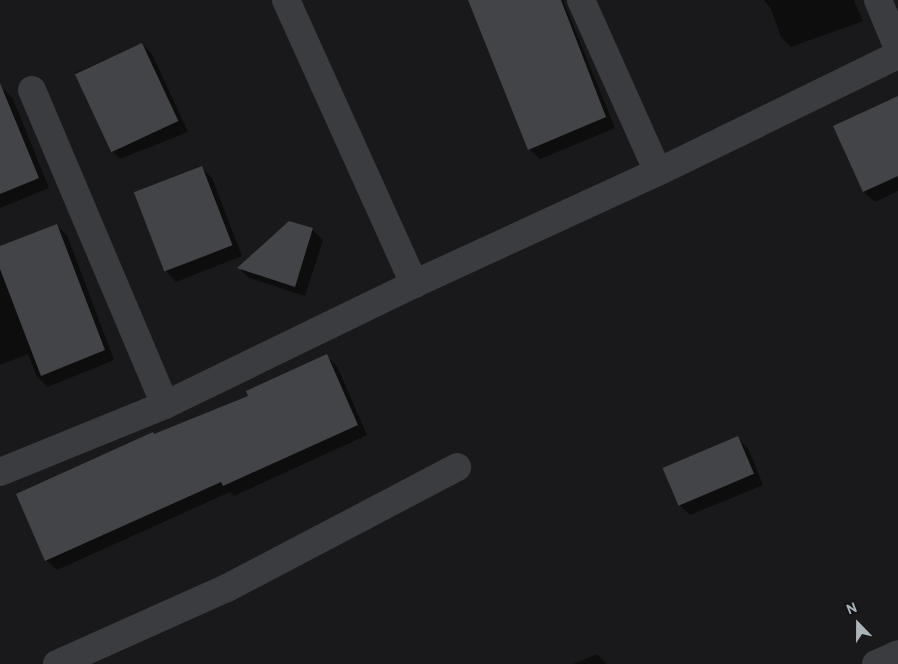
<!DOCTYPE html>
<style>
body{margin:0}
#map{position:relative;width:898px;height:664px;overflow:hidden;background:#19191b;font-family:Overpass,sans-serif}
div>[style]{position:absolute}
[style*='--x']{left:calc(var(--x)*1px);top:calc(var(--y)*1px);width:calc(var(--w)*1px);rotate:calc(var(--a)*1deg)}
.shadow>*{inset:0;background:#0007}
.building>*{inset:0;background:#434448;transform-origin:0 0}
.minor>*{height:28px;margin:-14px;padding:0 14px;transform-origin:14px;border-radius:14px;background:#3a3c40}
span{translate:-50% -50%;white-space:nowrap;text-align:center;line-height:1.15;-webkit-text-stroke:5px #141416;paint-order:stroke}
.north{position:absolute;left:833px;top:599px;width:50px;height:50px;-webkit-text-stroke:4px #141416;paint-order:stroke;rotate:338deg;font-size:14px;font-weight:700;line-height:20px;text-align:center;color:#abb4bb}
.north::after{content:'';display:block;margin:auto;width:18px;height:22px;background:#abb4bb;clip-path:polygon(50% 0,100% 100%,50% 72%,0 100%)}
</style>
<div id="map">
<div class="shadow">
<div style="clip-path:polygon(468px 0,563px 0,615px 128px,540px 159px,529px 149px)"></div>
<div style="clip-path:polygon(764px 0,854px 0,863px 21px,791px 47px,781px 37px,771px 9px)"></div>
<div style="clip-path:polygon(142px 44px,152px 54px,188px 132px,120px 159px,110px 149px,75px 73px)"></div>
<div style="clip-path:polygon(3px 88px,13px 99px,49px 188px,0 208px,0 90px)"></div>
<div style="clip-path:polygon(898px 97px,898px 191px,875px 202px,864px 192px,835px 127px)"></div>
<div style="clip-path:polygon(202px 168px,212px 178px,242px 256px,176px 282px,166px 271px)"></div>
<div style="clip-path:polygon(56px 225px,67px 235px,114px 360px,48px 387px,37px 377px,28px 354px,0 365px,0 247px)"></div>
<div style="clip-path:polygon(312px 229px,323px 240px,305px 296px,249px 278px,239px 268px)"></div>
<div style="clip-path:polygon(326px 356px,337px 366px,367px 435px,234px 496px,230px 492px,57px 570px,46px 560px,155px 435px,250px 397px)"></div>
<div style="clip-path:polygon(737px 438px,748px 448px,763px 485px,690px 515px,679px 505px)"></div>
<div style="clip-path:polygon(597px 654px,607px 664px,573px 664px)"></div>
</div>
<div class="building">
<div style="clip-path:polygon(468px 0,561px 0,606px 117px,528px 150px)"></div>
<div style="left:142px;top:43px;width:86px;height:74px;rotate:65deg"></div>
<div style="clip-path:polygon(0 83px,39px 178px,0 194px)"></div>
<div style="clip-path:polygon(898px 96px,898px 176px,863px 192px,833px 126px)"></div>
<div style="left:202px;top:166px;width:85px;height:73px;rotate:69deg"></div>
<div style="clip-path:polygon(289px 221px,313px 228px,295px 287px,237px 268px)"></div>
<div style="clip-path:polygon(57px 224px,105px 350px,41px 376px,0 269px,0 246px)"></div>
<div style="clip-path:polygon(327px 354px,358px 425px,223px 486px,221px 482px,45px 561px,16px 494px,153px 432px,154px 434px,248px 396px,246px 391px)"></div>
<div style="left:738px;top:436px;width:41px;height:82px;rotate:67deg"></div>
</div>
<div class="minor">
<div style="--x:286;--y:0;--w:312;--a:65.7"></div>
<div style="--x:581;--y:0;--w:188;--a:65.9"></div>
<div style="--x:878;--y:0;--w:52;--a:67.4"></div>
<div style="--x:32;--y:90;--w:342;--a:67.1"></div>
<div style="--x:0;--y:472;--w:178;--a:-22.1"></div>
<div style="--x:165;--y:405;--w:277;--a:-25.9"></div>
<div style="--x:414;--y:284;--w:268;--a:-24.7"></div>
<div style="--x:658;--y:172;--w:267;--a:-26"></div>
<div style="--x:57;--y:664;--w:186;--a:-24.1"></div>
<div style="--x:227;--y:588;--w:260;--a:-27.7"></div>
<div style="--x:876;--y:664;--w:24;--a:-24"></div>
</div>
<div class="north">N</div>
</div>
